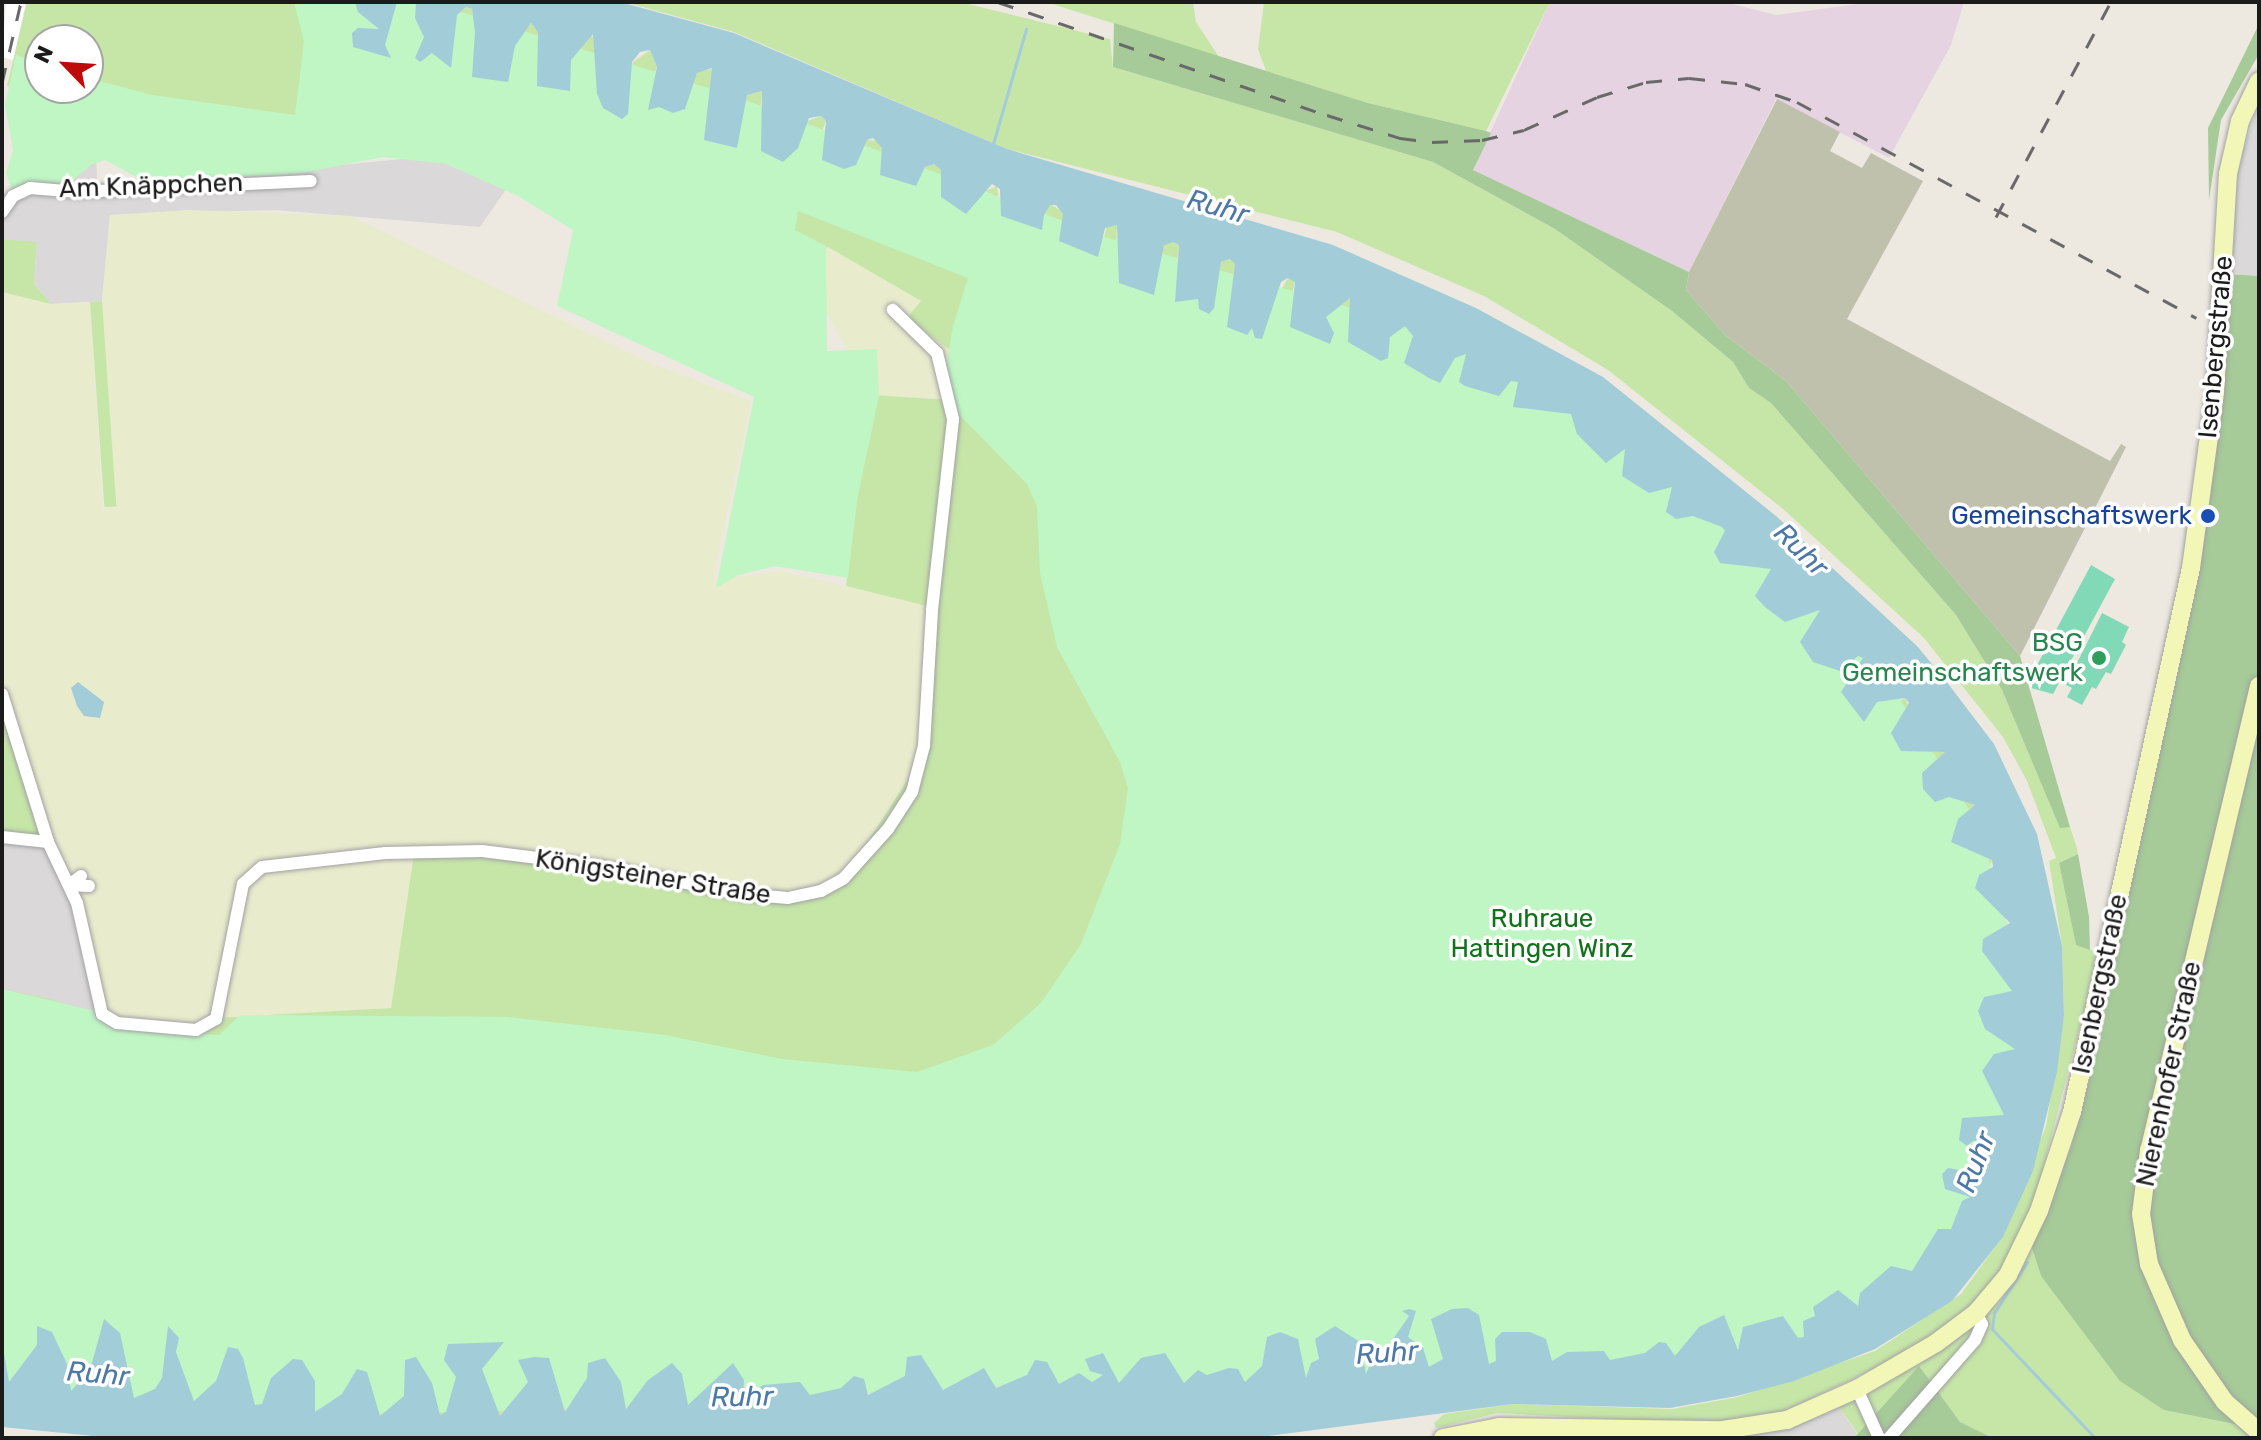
<!DOCTYPE html>
<meta charset="utf-8">
<style>
body{margin:0}
#map{position:relative;width:2261px;height:1440px;overflow:hidden;background:#ede9e1;font-family:Rubik,sans-serif}
div>[style]{position:absolute}
[style*='--x']{left:calc(var(--x)*1px);top:calc(var(--y)*1px);width:calc(var(--w)*1px);rotate:calc(var(--a)*1deg)}
.residential>*{inset:0;background:#dad8d8}
.industrial>*{inset:0;background:#e5d3e2}
.construction>*{inset:0;background:#c0c1ad}
.farmland>*{inset:0;background:#e9ebcd}
.grass>*{inset:0;background:#c6e6a8;transform-origin:0 0}
.forest>*{inset:0;background:#a6ca98}
.park>*{inset:0;background:#bff6c4}
.pitch>*{inset:0;background:#82d9b8}
.water>*{inset:0;background:#a3ccd9}
.pier>*{inset:0;background:#fff}
.stream>*{height:3px;margin:-1.5px;padding:0 1.5px;transform-origin:1.5px;border-radius:1.5px;background:#a3ccd9}
.roads{filter:drop-shadow(0 0 2px #a2a2a2) drop-shadow(0 0 2px #a2a2a2)}
.minor>*{height:12px;margin:-6px;padding:0 6px;transform-origin:6px;border-radius:6px;background:#fff}
.secondary>*{height:18px;margin:-9px;padding:0 9px;transform-origin:9px;border-radius:9px;background:#f2f6b6}
.rail>*{height:3px;margin-top:-1.5px;transform-origin:0;background:repeating-linear-gradient(90deg,#696969 0 16px,transparent 0 32px)}
.dots>*{width:22px;height:22px;translate:-50% -50%;box-sizing:border-box;border:4px solid #fff;border-radius:50%}
span{translate:-50% -50%;white-space:nowrap;text-align:center;line-height:1.15;-webkit-text-stroke:7px #fff;paint-order:stroke}
.street-label{font-size:26px;color:#1b1b1b}
.transit-label{font-size:26px;color:#164399}
.right{translate:-100% -50%;text-align:right}
.leisure-label{font-size:26px;color:#27864d}
.park-label{font-size:26px;color:#107319}
.water-label{font-size:28px;color:#4d79a6;font-style:italic}
.frame{position:absolute;inset:0;border:4px solid #1b1b1b;pointer-events:none}
.north{position:absolute;left:24px;top:24px;width:80px;height:80px;box-sizing:border-box;background:#fff;border:2px solid #a4a4a4;border-radius:50%;rotate:295deg;font-size:22px;font-weight:700;line-height:32px;text-align:center;color:#1b1b1b}
.north::after{content:'';display:block;margin:auto;width:28px;height:36px;background:#be0a08;clip-path:polygon(50% 0,100% 100%,50% 72%,0 100%)}
</style>
<div id="map">
<div class="residential">
<div style="clip-path:polygon(2259px 102px,2259px 276px,2227px 274px,2239px 163px)"></div>
<div style="clip-path:polygon(96px 142px,97px 183px,197px 179px,443px 155px,511px 182px,480px 227px,275px 210px,110px 215px,102px 301px,51px 304px,34px 284px,37px 243px,2px 239px,2px 213px,13px 188px)"></div>
<div style="clip-path:polygon(2px 839px,46px 842px,69px 885px,98px 1022px,2px 989px)"></div>
<div style="clip-path:polygon(1839px 1407px,1857px 1434px,1853px 1438px,1709px 1438px)"></div>
</div>
<div class="industrial">
<div style="clip-path:polygon(1550px 2px,1725px 2px,1776px 15px,1873px 2px,1964px 2px,1951px 45px,1889px 158px,1776px 99px,1689px 272px,1473px 170px)"></div>
</div>
<div class="construction">
<div style="clip-path:polygon(1777px 99px,1840px 132px,1830px 151px,1862px 168px,1871px 153px,1923px 181px,1847px 319px,2110px 461px,2121px 444px,2126px 447px,2020px 656px,1786px 381px,1725px 335px,1686px 290px,1689px 272px)"></div>
</div>
<div class="farmland">
<div style="clip-path:polygon(188px 210px,351px 216px,647px 362px,751px 401px,713px 580px,780px 571px,927px 605px,917px 765px,847px 871px,828px 885px,783px 895px,415px 848px,391px 1007px,203px 1028px,105px 1015px,77px 903px,48px 840px,2px 681px,2px 292px,51px 304px,90px 302px,103px 510px,116px 506px,102px 301px,110px 215px)"></div>
<div style="clip-path:polygon(828px 247px,921px 301px,950px 349px,953px 400px,870px 395px,800px 262px)"></div>
</div>
<div class="grass">
<div style="clip-path:polygon(evenodd,27px 2px,416px 2px,457px 15px,466px 7px,472px 9px,475px 33px,515px 46px,531px 23px,571px 60px,592px 34px,598px 54px,629px 77px,633px 62px,650px 50px,657px 67px,650px 85px,692px 84px,697px 72px,712px 69px,713px 92px,741px 113px,747px 95px,762px 91px,758px 139px,821px 116px,826px 121px,822px 131px,862px 150px,867px 140px,879px 141px,916px 186px,925px 167px,934px 164px,985px 191px,997px 186px,1001px 216px,1044px 215px,1050px 204px,1104px 237px,1107px 225px,1117px 225px,1116px 255px,1174px 241px,1179px 245px,1176px 270px,1219px 274px,1221px 262px,1230px 259px,1275px 301px,1288px 278px,1295px 281px,1292px 294px,1332px 326px,1342px 300px,1350px 298px,1410px 328px,1413px 336px,1899px 701px,1905px 698px,1930px 752px,1946px 752px,1929px 766px,1959px 800px,1975px 805px,1958px 819px,1976px 854px,1992px 860px,1987px 874px,2009px 928px,1803px 1321px,1805px 1337px,1675px 1356px,1666px 1342px,1010px 1378px,995px 1388px,984px 1368px,720px 1373px,688px 1405px,648px 1380px,625px 1409px,587px 1378px,565px 1412px,549px 1358px,511px 1396px,500px 1417px,494px 1395px,440px 1416px,432px 1383px,406px 1391px,380px 1417px,376px 1396px,319px 1413px,165px 1361px,134px 1399px,2px 1341px,2px 989px,55px 1000px,98px 1023px,190px 1031px,217px 1018px,391px 1008px,414px 854px,444px 852px,801px 897px,844px 878px,917px 765px,927px 606px,846px 586px,870px 395px,953px 400px,950px 350px,907px 318px,921px 301px,828px 247px,800px 262px,505px 138px,7px 86px,27px 2px,40px 40px,88px 40px,88px 88px,40px 88px,40px 40px)"></div>
<div style="clip-path:polygon(624px 2px,960px 2px,1110px 39px,1113px 67px,1433px 162px,1555px 229px,1672px 311px,1733px 362px,1749px 388px,1771px 403px,1956px 615px,2002px 690px,2060px 827px,2070px 827px,2076px 845px,2078px 854px,2059px 863px,2076px 944px,2099px 953px,2033px 1207px,1995px 1281px,1954px 1320px,1899px 1357px,1785px 1411px,1705px 1424px,1497px 1413px,1436px 1428px,1434px 1423px,1444px 1414px,1514px 1404px,1672px 1409px,1738px 1397px,1875px 1351px,1961px 1294px,2003px 1236px,2046px 1126px,2064px 1016px,2062px 946px,2049px 861px,2056px 858px,2027px 781px,2003px 737px,1924px 638px,1782px 508px,1608px 370px,1484px 296px,1337px 232px,1007px 149px,734px 32px)"></div>
<div style="clip-path:polygon(1193px 2px,1196px 22px,1219px 57px,1049px 3px)"></div>
<div style="clip-path:polygon(1264px 2px,1550px 2px,1486px 131px,1368px 103px,1266px 71px,1258px 49px)"></div>
<div style="clip-path:polygon(2px 239px,37px 242px,34px 284px,51px 304px,2px 292px)"></div>
<div style="left:102px;top:301px;width:206px;height:12px;rotate:86deg"></div>
<div style="clip-path:polygon(2px 714px,41px 836px,2px 835px)"></div>
<div style="clip-path:polygon(2032px 1248px,2041px 1276px,2164px 1410px,2233px 1424px,2259px 1432px,2259px 1438px,1993px 1438px,1960px 1422px,1919px 1367px,1858px 1434px,1839px 1407px,1954px 1339px,2001px 1300px)"></div>
</div>
<div class="forest">
<div style="clip-path:polygon(1114px 23px,1368px 103px,1486px 131px,1491px 133px,1473px 170px,1689px 272px,1686px 290px,1725px 335px,1786px 381px,2020px 656px,2070px 827px,2060px 828px,2002px 690px,1956px 615px,1771px 403px,1749px 388px,1733px 362px,1672px 311px,1555px 229px,1433px 162px,1113px 67px)"></div>
<div style="clip-path:polygon(2259px 24px,2259px 54px,2221px 120px,2209px 200px,2208px 128px)"></div>
<div style="clip-path:polygon(2227px 274px,2259px 276px,2259px 1429px,2164px 1410px,2120px 1381px,2041px 1276px,2032px 1248px,2071px 1147px,2100px 1041px,2117px 935px,2177px 675px,2201px 542px)"></div>
<div style="clip-path:polygon(2078px 854px,2089px 917px,2090px 950px,2076px 945px,2059px 863px)"></div>
<div style="clip-path:polygon(1919px 1366px,1960px 1422px,1993px 1438px,1854px 1438px)"></div>
</div>
<div class="park">
<div style="clip-path:polygon(294px 2px,429px 2px,737px 97px,1108px 238px,1348px 307px,1456px 346px,1629px 438px,1873px 656px,1969px 810px,1999px 888px,2020px 982px,2014px 1089px,1978px 1200px,1908px 1278px,1818px 1333px,1777px 1343px,1575px 1365px,1263px 1383px,1014px 1385px,661px 1406px,388px 1414px,291px 1413px,2px 1387px,2px 989px,188px 1033px,219px 1035px,240px 1015px,507px 1017px,665px 1035px,782px 1059px,917px 1072px,993px 1045px,1041px 1003px,1081px 944px,1120px 844px,1128px 788px,1120px 762px,1057px 647px,1040px 573px,1037px 506px,1027px 484px,941px 396px,953px 326px,968px 278px,798px 211px,795px 230px,826px 246px,827px 351px,877px 349px,879px 396px,857px 500px,848px 578px,775px 566px,738px 575px,716px 588px,754px 397px,557px 306px,573px 230px,518px 196px,446px 164px,383px 157px,302px 173px,146px 182px,105px 160px,91px 165px,54px 195px,22px 194px,12px 189px,6px 173px,13px 150px,5px 105px,16px 55px,40px 64px,40px 88px,88px 88px,88px 78px,152px 95px,295px 115px,304px 42px)"></div>
</div>
<div class="pitch">
<div style="clip-path:polygon(2091px 565px,2115px 579px,2053px 694px,2031px 688px,2029px 680px)"></div>
<div style="clip-path:polygon(2102px 613px,2129px 627px,2122px 642px,2126px 645px,2111px 674px,2106px 672px,2096px 689px,2092px 687px,2082px 705px,2067px 697px,2072px 688px,2066px 685px)"></div>
</div>
<div class="water">
<div style="clip-path:polygon(355px 2px,397px 2px,385px 45px,391px 58px,353px 47px,352px 33px,358px 28px,379px 29px,358px 12px)"></div>
<div style="clip-path:polygon(416px 2px,620px 2px,734px 33px,1007px 149px,1333px 245px,1476px 308px,1603px 377px,1776px 516px,1917px 646px,1946px 681px,1994px 744px,2037px 834px,2062px 946px,2064px 1016px,2057px 1072px,2033px 1171px,2003px 1237px,1952px 1301px,1875px 1349px,1794px 1381px,1737px 1396px,1670px 1408px,1513px 1404px,1253px 1438px,114px 1438px,2px 1427px,2px 1341px,9px 1382px,37px 1345px,37px 1326px,52px 1332px,67px 1364px,71px 1391px,90px 1370px,104px 1319px,120px 1333px,134px 1398px,155px 1389px,162px 1378px,168px 1326px,179px 1338px,176px 1352px,194px 1401px,216px 1381px,228px 1347px,238px 1349px,243px 1358px,255px 1405px,262px 1404px,271px 1378px,293px 1359px,302px 1360px,315px 1381px,315px 1412px,342px 1394px,357px 1369px,367px 1372px,380px 1416px,404px 1396px,405px 1360px,416px 1357px,432px 1383px,440px 1415px,446px 1412px,456px 1377px,444px 1360px,448px 1344px,504px 1342px,482px 1369px,500px 1416px,528px 1382px,518px 1360px,534px 1357px,549px 1358px,565px 1412px,587px 1378px,588px 1363px,605px 1358px,621px 1382px,626px 1409px,648px 1380px,672px 1363px,682px 1374px,688px 1405px,733px 1363px,744px 1380px,743px 1400px,763px 1385px,800px 1382px,810px 1395px,841px 1388px,854px 1376px,864px 1379px,868px 1395px,905px 1376px,907px 1357px,921px 1355px,943px 1390px,984px 1368px,996px 1388px,1027px 1375px,1035px 1360px,1047px 1362px,1059px 1384px,1079px 1373px,1092px 1382px,1103px 1375px,1090px 1371px,1085px 1359px,1103px 1353px,1119px 1383px,1141px 1358px,1165px 1353px,1184px 1383px,1198px 1370px,1207px 1375px,1229px 1368px,1238px 1369px,1245px 1382px,1262px 1366px,1267px 1337px,1280px 1332px,1298px 1339px,1306px 1378px,1311px 1363px,1319px 1359px,1315px 1339px,1335px 1326px,1360px 1342px,1366px 1374px,1372px 1360px,1393px 1347px,1391px 1342px,1409px 1316px,1402px 1311px,1409px 1309px,1416px 1311px,1408px 1337px,1423px 1348px,1429px 1367px,1443px 1359px,1431px 1319px,1452px 1309px,1468px 1308px,1479px 1315px,1489px 1364px,1496px 1361px,1495px 1339px,1502px 1332px,1530px 1332px,1546px 1339px,1552px 1361px,1567px 1352px,1604px 1351px,1610px 1360px,1645px 1353px,1659px 1342px,1666px 1343px,1675px 1356px,1699px 1327px,1724px 1315px,1738px 1350px,1743px 1327px,1783px 1316px,1798px 1338px,1804px 1337px,1803px 1321px,1815px 1316px,1813px 1307px,1838px 1290px,1858px 1306px,1860px 1293px,1891px 1266px,1912px 1271px,1938px 1229px,1951px 1229px,1962px 1201px,1970px 1197px,1945px 1189px,1942px 1174px,1948px 1168px,1984px 1174px,1990px 1149px,1986px 1142px,1973px 1141px,1967px 1146px,1959px 1140px,1962px 1118px,2004px 1115px,1982px 1071px,1994px 1054px,2015px 1049px,1985px 1029px,1978px 1011px,1984px 997px,2012px 991px,1982px 951px,1983px 939px,2010px 923px,1975px 888px,1979px 875px,1993px 867px,1992px 860px,1951px 842px,1958px 819px,1975px 805px,1949px 797px,1935px 802px,1923px 789px,1922px 773px,1945px 752px,1901px 751px,1891px 733px,1909px 703px,1905px 698px,1877px 702px,1864px 722px,1841px 692px,1863px 658px,1858px 656px,1840px 671px,1813px 662px,1800px 642px,1820px 610px,1785px 622px,1765px 607px,1755px 596px,1771px 569px,1720px 563px,1714px 552px,1725px 531px,1722px 527px,1693px 516px,1676px 519px,1666px 512px,1672px 487px,1649px 493px,1622px 476px,1625px 449px,1606px 463px,1577px 434px,1571px 414px,1513px 407px,1518px 382px,1511px 381px,1499px 396px,1465px 386px,1459px 382px,1466px 354px,1455px 358px,1440px 383px,1429px 378px,1404px 363px,1413px 336px,1405px 326px,1390px 337px,1388px 358px,1381px 361px,1348px 342px,1350px 298px,1326px 317px,1334px 333px,1330px 344px,1290px 327px,1295px 282px,1288px 278px,1281px 282px,1262px 339px,1255px 338px,1252px 328px,1247px 335px,1227px 327px,1235px 264px,1230px 259px,1221px 262px,1214px 308px,1209px 314px,1199px 309px,1198px 299px,1175px 302px,1179px 245px,1174px 242px,1164px 245px,1154px 295px,1119px 283px,1117px 225px,1105px 228px,1098px 257px,1059px 241px,1063px 214px,1056px 205px,1050px 205px,1044px 215px,1042px 230px,1001px 216px,1000px 189px,992px 184px,966px 214px,941px 197px,941px 170px,934px 164px,925px 167px,916px 186px,880px 175px,882px 148px,873px 138px,867px 140px,856px 165px,844px 169px,822px 160px,826px 121px,821px 116px,809px 118px,798px 148px,783px 162px,761px 151px,762px 91px,747px 95px,737px 148px,704px 140px,712px 68px,697px 73px,685px 109px,673px 113px,659px 107px,648px 110px,657px 67px,650px 50px,640px 52px,632px 62px,628px 114px,622px 119px,603px 108px,597px 94px,593px 34px,571px 60px,570px 91px,537px 86px,538px 32px,531px 23px,515px 46px,508px 82px,472px 77px,475px 32px,472px 9px,466px 7px,457px 15px,451px 68px,432px 53px,420px 62px,415px 58px,424px 37px,415px 18px)"></div>
<div style="clip-path:polygon(78px 682px,104px 702px,100px 718px,84px 716px,77px 706px,71px 688px)"></div>
</div>
<div class="pier">
<div style="clip-path:polygon(6px 2px,26px 2px,13px 60px,2px 57px)"></div>
</div>
<div class="stream">
<div style="--x:993;--y:144;--w:120;--a:-74"></div>
<div style="--x:2027;--y:1262;--w:61;--a:122.9"></div>
<div style="--x:1994;--y:1313;--w:16;--a:97"></div>
<div style="--x:1992;--y:1329;--w:150;--a:46.6"></div>
</div>
<div class="roads">
<div class="minor">
<div style="--x:2;--y:212;--w:19;--a:-55"></div>
<div style="--x:13;--y:196;--w:19;--a:-25"></div>
<div style="--x:30;--y:188;--w:48;--a:4.8"></div>
<div style="--x:78;--y:192;--w:233;--a:-2.7"></div>
<div style="--x:2;--y:694;--w:155;--a:72.7"></div>
<div style="--x:48;--y:842;--w:68;--a:64.6"></div>
<div style="--x:77;--y:903;--w:114;--a:77.3"></div>
<div style="--x:102;--y:1014;--w:17;--a:31"></div>
<div style="--x:117;--y:1023;--w:79;--a:5.1"></div>
<div style="--x:196;--y:1030;--w:23;--a:-29"></div>
<div style="--x:216;--y:1019;--w:138;--a:-78.7"></div>
<div style="--x:243;--y:884;--w:25;--a:-42"></div>
<div style="--x:262;--y:867;--w:124;--a:-6.5"></div>
<div style="--x:385;--y:853;--w:97;--a:-1.2"></div>
<div style="--x:482;--y:851;--w:119;--a:7.2"></div>
<div style="--x:600;--y:866;--w:145;--a:11.2"></div>
<div style="--x:742;--y:894;--w:46;--a:5"></div>
<div style="--x:788;--y:898;--w:34;--a:-12"></div>
<div style="--x:821;--y:891;--w:26;--a:-29"></div>
<div style="--x:844;--y:878;--w:66;--a:-48.1"></div>
<div style="--x:888;--y:829;--w:44;--a:-57"></div>
<div style="--x:912;--y:792;--w:48;--a:-75.4"></div>
<div style="--x:924;--y:746;--w:136;--a:-86.6"></div>
<div style="--x:932;--y:610;--w:192;--a:-83.7"></div>
<div style="--x:953;--y:419;--w:68;--a:-103.6"></div>
<div style="--x:937;--y:353;--w:62;--a:-135.7"></div>
<div style="--x:2;--y:837;--w:46;--a:6.2"></div>
<div style="--x:81;--y:876;--w:15;--a:143"></div>
<div style="--x:69;--y:885;--w:20;--a:3"></div>
<div style="--x:1857;--y:1389;--w:54;--a:65.8"></div>
<div style="--x:1889;--y:1438;--w:130;--a:-48.7"></div>
<div style="--x:1975;--y:1340;--w:17;--a:-66"></div>
<div style="--x:1982;--y:1324;--w:13;--a:-119"></div>
</div>
<div class="secondary">
<div style="--x:2259;--y:686;--w:477;--a:103.3"></div>
<div style="--x:2149;--y:1150;--w:64;--a:97.1"></div>
<div style="--x:2141;--y:1214;--w:51;--a:80.9"></div>
<div style="--x:2149;--y:1264;--w:83;--a:66.5"></div>
<div style="--x:2182;--y:1340;--w:75;--a:55.3"></div>
<div style="--x:2225;--y:1402;--w:45;--a:41.4"></div>
<div style="--x:1443;--y:1438;--w:57;--a:-11.1"></div>
<div style="--x:1499;--y:1427;--w:224;--a:0.8"></div>
<div style="--x:1723;--y:1430;--w:65;--a:-8.9"></div>
<div style="--x:1787;--y:1420;--w:77;--a:-23.9"></div>
<div style="--x:1857;--y:1389;--w:91;--a:-30.2"></div>
<div style="--x:1936;--y:1343;--w:50;--a:-36.9"></div>
<div style="--x:1976;--y:1313;--w:50;--a:-49.9"></div>
<div style="--x:2008;--y:1275;--w:71;--a:-64.2"></div>
<div style="--x:2039;--y:1211;--w:104;--a:-71.6"></div>
<div style="--x:2072;--y:1112;--w:557;--a:-77.66"></div>
<div style="--x:2191;--y:568;--w:178;--a:-82.2"></div>
<div style="--x:2215;--y:392;--w:218;--a:-86.6"></div>
<div style="--x:2228;--y:174;--w:54;--a:-77.2"></div>
<div style="--x:2240;--y:121;--w:44;--a:-64.6"></div>
</div>
</div>
<div class="rail">
<div style="--x:998;--y:2;--w:348;--a:19"></div>
<div style="--x:1327;--y:115;--w:77;--a:17.5"></div>
<div style="--x:1400;--y:138;--w:32;--a:7"></div>
<div style="--x:1432;--y:142;--w:50;--a:-2.3"></div>
<div style="--x:1482;--y:140;--w:43;--a:-13.4"></div>
<div style="--x:1524;--y:130;--w:80;--a:-24.3"></div>
<div style="--x:1597;--y:97;--w:51;--a:-17"></div>
<div style="--x:1646;--y:82;--w:43;--a:-5.3"></div>
<div style="--x:1689;--y:78;--w:56;--a:6.1"></div>
<div style="--x:1745;--y:84;--w:55;--a:19.1"></div>
<div style="--x:1797;--y:102;--w:454;--a:28.4"></div>
<div style="--x:2;--y:83;--w:83;--a:-76.8"></div>
<div style="--x:1996;--y:217;--w:244;--a:-61.9"></div>
</div>
<div class="dots">
<div style="left:2208px;top:516px;background:#1a4fb4"></div>
<div style="left:2099px;top:658px;background:#2e9e5b"></div>
</div>
<div class="street-label">
<span style="left:151px;top:186px;rotate:-2deg">Am Knäppchen</span>
<span style="left:2216px;top:347px;rotate:-85deg">Isenbergstraße</span>
<span style="left:653px;top:877px;rotate:9deg">Königsteiner Straße</span>
<span style="left:2100px;top:984px;rotate:-78deg">Isenbergstraße</span>
<span style="left:2169px;top:1074px;rotate:-78deg">Nierenhofer Straße</span>
</div>
<div class="transit-label">
<span class="right" style="left:2192px;top:516px">Gemeinschaftswerk</span>
</div>
<div class="leisure-label">
<span class="right" style="left:2083px;top:658px">BSG<br>Gemeinschaftswerk</span>
</div>
<div class="park-label">
<span style="left:1542px;top:934px">Ruhraue<br>Hattingen Winz</span>
</div>
<div class="water-label">
<span style="left:1218px;top:207px;rotate:16deg">Ruhr</span>
<span style="left:1801px;top:550px;rotate:44deg">Ruhr</span>
<span style="left:1976px;top:1162px;rotate:-69deg">Ruhr</span>
<span style="left:1387px;top:1353px;rotate:-4deg">Ruhr</span>
<span style="left:98px;top:1374px;rotate:5deg">Ruhr</span>
<span style="left:742px;top:1397px;rotate:-1deg">Ruhr</span>
</div>
<div class="frame"></div>
<div class="north">N</div>
</div>
